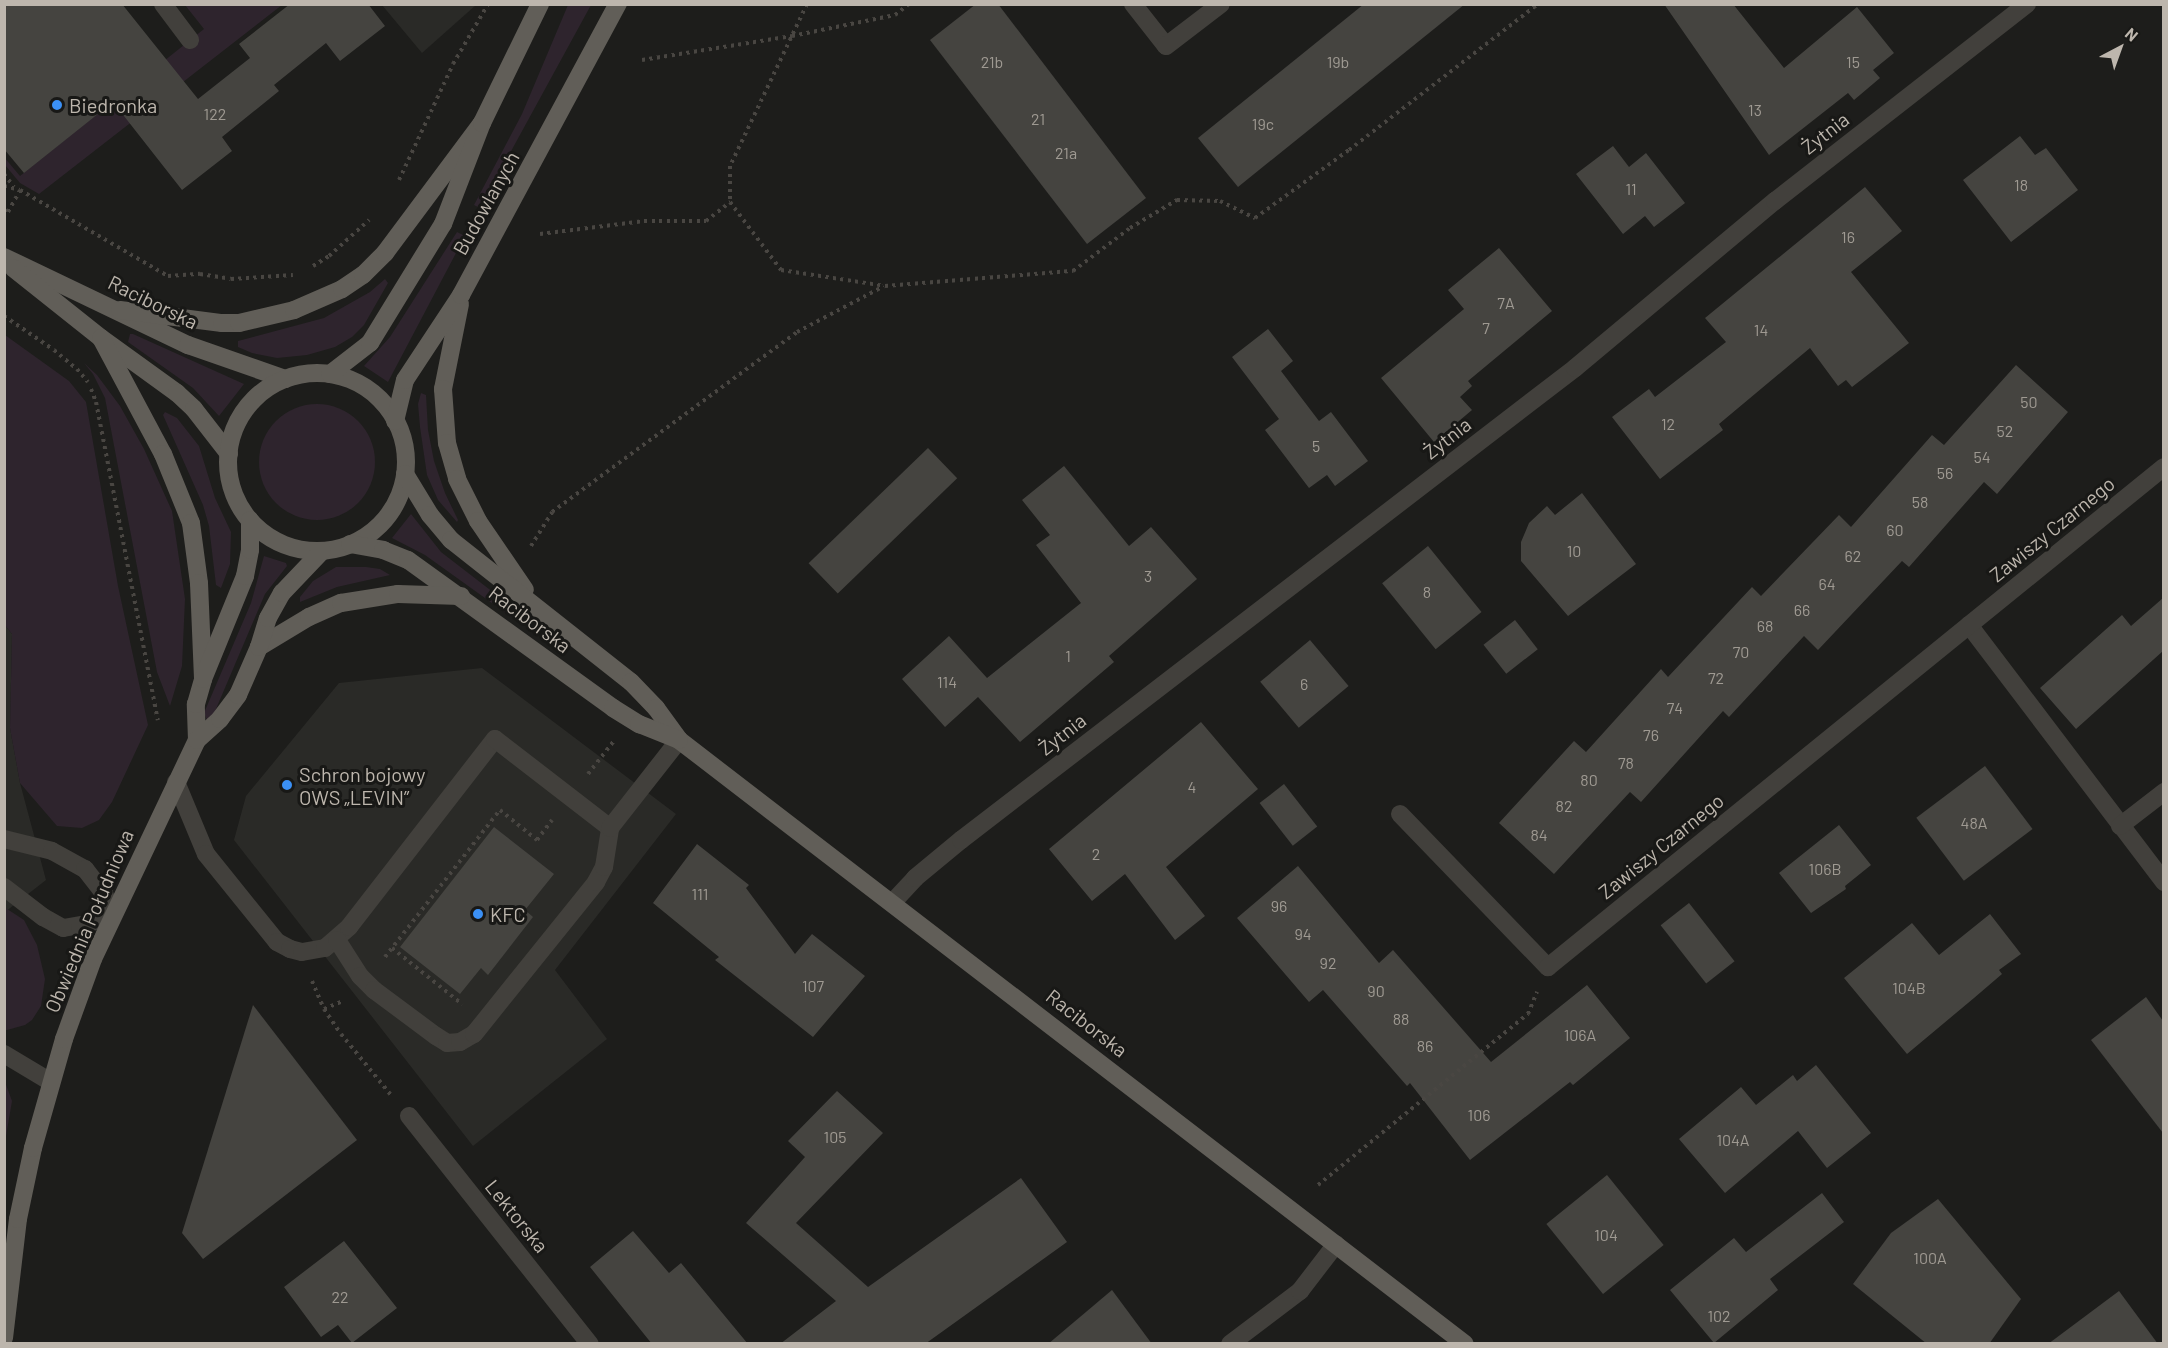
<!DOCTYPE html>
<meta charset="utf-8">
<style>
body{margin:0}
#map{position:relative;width:2168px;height:1348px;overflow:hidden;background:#1d1d1b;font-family:Barlow,sans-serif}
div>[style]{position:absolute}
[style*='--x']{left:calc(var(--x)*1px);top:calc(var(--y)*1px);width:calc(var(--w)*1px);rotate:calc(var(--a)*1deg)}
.built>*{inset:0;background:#2a2a27}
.green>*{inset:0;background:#2e242d}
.round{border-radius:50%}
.building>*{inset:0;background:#454440;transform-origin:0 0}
.path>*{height:4px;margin-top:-2px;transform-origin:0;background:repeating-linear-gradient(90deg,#494642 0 3px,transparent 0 7.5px)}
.minor>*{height:18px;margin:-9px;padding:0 9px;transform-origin:9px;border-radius:9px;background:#42403c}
.major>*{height:18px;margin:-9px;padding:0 9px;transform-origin:9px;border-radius:9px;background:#615e58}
.major>.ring{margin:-9px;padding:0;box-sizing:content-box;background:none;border:18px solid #615e58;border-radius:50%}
.dots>*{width:16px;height:16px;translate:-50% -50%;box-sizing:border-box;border:3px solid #181816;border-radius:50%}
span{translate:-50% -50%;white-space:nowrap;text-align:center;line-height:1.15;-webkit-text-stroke:6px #181816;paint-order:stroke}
.number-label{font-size:16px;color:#9f9a92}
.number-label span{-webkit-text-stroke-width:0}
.poi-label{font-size:20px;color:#bdb6ad}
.left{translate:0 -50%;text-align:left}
.street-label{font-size:20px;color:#bdb6ad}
.frame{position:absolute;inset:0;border:6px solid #bdb6ad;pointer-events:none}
.north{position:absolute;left:2090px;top:18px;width:60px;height:60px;-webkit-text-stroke:4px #181816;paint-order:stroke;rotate:41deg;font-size:16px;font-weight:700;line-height:24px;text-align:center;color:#bdb6ad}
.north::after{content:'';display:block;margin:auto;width:21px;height:27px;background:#bdb6ad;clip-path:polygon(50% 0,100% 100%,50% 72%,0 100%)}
</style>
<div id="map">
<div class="built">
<div style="clip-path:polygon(382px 5px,476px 5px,422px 53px)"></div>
<div style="clip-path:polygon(4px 624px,12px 634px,10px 728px,20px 783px,46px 880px,5px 912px)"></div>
<div style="clip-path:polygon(482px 668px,676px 814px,555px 970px,607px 1039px,473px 1146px,234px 840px,246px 796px,339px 683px)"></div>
</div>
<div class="green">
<div style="clip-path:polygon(185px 5px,282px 5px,39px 194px,20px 183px,5px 165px,4px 157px,20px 176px,204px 29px)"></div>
<div style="clip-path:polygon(568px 5px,591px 5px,480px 208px,474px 205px,522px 114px)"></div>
<div style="clip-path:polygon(457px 232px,465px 236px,388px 382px,364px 366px,390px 337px)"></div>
<div style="clip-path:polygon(385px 279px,388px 283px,364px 325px,352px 337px,335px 347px,307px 355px,277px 358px,252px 353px,238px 347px,238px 341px,324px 318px,370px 292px)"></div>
<div style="clip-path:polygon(130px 334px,133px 334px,244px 384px,219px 416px,193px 388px,128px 342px)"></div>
<div style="clip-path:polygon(5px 335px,69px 381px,86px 402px,118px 586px,148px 725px,112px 802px,99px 820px,82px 828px,57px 826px,20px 783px,10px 728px,12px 634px,4px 624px)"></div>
<div style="clip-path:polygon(84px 363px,97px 375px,120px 406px,144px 449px,172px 511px,185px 599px,182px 666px,170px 706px,157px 672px,105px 398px,93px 374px)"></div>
<div style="clip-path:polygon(421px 393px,426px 395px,428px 430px,434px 461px,445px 493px,458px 520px,457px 522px,438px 500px,427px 475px,420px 427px,418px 404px)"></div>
<div class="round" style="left:259px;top:404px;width:116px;height:116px"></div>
<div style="clip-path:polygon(165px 412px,177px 418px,199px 446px,215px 498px,231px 532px,230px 564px,221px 588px,216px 585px,209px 526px,203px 505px,163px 415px)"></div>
<div style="clip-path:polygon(411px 514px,441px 552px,520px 613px,514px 619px,425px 555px,392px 538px)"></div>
<div style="clip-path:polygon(264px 556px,286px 563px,287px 566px,265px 594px,213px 716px,207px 720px,204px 713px,251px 603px)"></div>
<div style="clip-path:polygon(336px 567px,366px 567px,380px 569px,390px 575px,337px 587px,300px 602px,300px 597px,313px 581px)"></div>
<div style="clip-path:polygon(4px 907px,24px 920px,37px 945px,45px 979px,41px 1006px,32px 1020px,25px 1025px,7px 1030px,4px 1030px)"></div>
<div style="clip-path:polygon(5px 1082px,12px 1101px,5px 1142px)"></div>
</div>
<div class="building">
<div style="clip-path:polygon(4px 4px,122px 4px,198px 99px,250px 58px,239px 44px,290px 4px,368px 4px,385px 26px,340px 61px,326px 43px,274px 85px,279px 91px,222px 137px,232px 151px,182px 190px,113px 102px,24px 173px,4px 149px)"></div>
<div style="clip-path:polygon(976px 4px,998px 4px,1146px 198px,1087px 244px,930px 40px)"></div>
<div style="clip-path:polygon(1364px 4px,1465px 4px,1238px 187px,1198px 138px)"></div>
<div style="clip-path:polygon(1664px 4px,1733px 4px,1784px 68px,1857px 7px,1894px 53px,1873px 70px,1880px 78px,1854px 100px,1848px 93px,1769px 155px)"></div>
<div style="clip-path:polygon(2020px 136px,2035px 155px,2046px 148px,2078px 190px,2011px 242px,1963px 180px)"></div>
<div style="clip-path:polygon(1613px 146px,1629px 167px,1646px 153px,1685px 203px,1654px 227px,1645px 216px,1623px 234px,1576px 174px)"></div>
<div style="clip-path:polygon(1865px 187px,1902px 231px,1851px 272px,1909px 343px,1852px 387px,1846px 380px,1838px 386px,1810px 348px,1719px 424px,1723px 430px,1660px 479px,1612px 417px,1649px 389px,1655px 397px,1726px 342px,1705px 318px)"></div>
<div style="clip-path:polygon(1499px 248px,1552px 311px,1468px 381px,1472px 386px,1460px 397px,1472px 410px,1434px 442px,1381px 378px,1464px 309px,1448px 290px)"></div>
<div style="clip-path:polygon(1268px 329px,1293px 361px,1281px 371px,1319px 421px,1331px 412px,1368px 461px,1335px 486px,1327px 475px,1309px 488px,1265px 430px,1279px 419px,1232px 357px)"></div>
<div style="clip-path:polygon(2016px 365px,2068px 412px,1997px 494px,1984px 482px,1909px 567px,1902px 561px,1818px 650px,1804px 636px,1729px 717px,1723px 711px,1641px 802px,1630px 792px,1554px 874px,1499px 823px,1574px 741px,1586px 752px,1661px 669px,1668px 677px,1752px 587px,1761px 596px,1839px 515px,1851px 527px,1932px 435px,1944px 445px)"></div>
<div style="left:928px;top:448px;width:42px;height:166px;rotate:46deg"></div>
<div style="clip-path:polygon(1064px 466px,1129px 546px,1151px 527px,1197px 579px,1109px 656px,1114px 662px,1020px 742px,978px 697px,945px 727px,902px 679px,949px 636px,987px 678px,1081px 603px,1036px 545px,1050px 535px,1022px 500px)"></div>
<div style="clip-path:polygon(1582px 493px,1636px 564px,1568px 616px,1521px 561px,1521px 542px,1529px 523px,1547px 506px,1555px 515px)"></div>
<div style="left:1428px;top:546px;width:85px;height:59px;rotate:51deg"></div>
<div style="clip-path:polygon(2163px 598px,2163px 651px,2076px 729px,2040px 688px,2122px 615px,2131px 626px)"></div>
<div style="left:1515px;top:620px;width:37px;height:40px;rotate:52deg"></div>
<div style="left:1310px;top:640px;width:60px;height:65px;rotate:50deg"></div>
<div style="clip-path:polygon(1201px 722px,1258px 789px,1166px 867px,1205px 916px,1175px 940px,1125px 874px,1092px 901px,1049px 849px)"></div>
<div style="left:1985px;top:766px;width:79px;height:86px;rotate:53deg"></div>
<div style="left:1284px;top:784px;width:54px;height:31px;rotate:52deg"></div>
<div style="clip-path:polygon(1839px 825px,1871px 865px,1845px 886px,1846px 889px,1811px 913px,1779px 873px)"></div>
<div style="clip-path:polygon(494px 827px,554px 874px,525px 910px,533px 917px,488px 975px,481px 968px,460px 994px,400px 947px)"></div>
<div style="clip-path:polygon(697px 844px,749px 885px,746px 888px,795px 954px,812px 934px,865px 976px,813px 1037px,715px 960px,719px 957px,653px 903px)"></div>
<div style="clip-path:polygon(1298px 866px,1379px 963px,1393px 950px,1491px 1062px,1587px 985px,1630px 1038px,1573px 1085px,1570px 1082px,1470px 1160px,1410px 1083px,1407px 1086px,1323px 990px,1309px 1002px,1237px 918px)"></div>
<div style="left:1689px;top:903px;width:74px;height:36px;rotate:52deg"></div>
<div style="clip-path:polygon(1990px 914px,2021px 954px,1999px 970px,2002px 974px,1974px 998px,1907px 1054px,1844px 978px,1912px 923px,1939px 955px)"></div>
<div style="clip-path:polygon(2146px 997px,2163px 1021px,2163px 1133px,2091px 1040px)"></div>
<div style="clip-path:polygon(253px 1005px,357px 1140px,203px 1259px,182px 1233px)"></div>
<div style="clip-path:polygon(1816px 1065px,1871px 1133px,1827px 1168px,1798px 1131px,1725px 1193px,1679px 1139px,1741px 1087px,1756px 1105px,1793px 1075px,1797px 1081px)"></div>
<div style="clip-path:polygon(837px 1091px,883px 1133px,796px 1223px,868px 1287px,1021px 1178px,1067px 1242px,925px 1344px,780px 1344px,836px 1301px,746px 1223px,805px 1157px,788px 1141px)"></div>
<div style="left:1607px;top:1175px;width:90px;height:78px;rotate:51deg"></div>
<div style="clip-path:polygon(1822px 1193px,1844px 1222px,1770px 1279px,1778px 1290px,1714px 1343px,1670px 1290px,1734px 1238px,1746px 1252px)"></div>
<div style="clip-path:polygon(1938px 1199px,2021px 1299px,1989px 1344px,1927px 1344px,1853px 1284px,1891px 1233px)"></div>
<div style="clip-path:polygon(633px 1231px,669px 1273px,681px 1263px,748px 1344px,652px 1344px,590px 1267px)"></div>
<div style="clip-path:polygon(344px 1241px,397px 1308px,352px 1343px,338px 1325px,321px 1337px,284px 1287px)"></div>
<div style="clip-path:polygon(1112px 1290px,1152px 1344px,1048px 1344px)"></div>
<div style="clip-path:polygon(2119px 1291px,2158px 1344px,2048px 1344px)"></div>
</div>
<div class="path">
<div style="--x:807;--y:4;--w:179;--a:115.4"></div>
<div style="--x:730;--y:166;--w:36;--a:90"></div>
<div style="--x:730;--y:202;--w:85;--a:53.1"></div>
<div style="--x:781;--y:270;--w:105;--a:8.7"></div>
<div style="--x:885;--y:286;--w:189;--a:-4.6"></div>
<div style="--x:1073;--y:271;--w:71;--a:-37"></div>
<div style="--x:1130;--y:228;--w:55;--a:-30.8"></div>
<div style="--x:1177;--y:200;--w:43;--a:1.3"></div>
<div style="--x:1220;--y:201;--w:39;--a:26"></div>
<div style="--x:1255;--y:218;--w:116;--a:-35.9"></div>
<div style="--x:1349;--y:150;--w:239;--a:-37.7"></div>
<div style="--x:642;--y:60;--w:152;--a:-9.1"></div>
<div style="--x:792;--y:36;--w:105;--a:-11.5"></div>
<div style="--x:895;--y:15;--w:18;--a:-38"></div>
<div style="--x:4;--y:174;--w:16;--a:52"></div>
<div style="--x:399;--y:180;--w:128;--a:-65"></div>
<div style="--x:453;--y:64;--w:69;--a:-59.7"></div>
<div style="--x:4;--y:186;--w:16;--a:14"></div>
<div style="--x:20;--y:190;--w:171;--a:30.2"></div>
<div style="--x:168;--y:276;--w:32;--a:-4"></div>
<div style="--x:200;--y:274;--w:31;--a:9"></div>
<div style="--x:231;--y:279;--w:62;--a:-3.7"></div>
<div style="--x:4;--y:210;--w:4;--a:27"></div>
<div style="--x:8;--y:212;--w:25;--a:-61"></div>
<div style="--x:540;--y:234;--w:105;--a:-7.1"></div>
<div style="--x:644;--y:221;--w:62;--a:0"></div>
<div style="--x:706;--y:221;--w:31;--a:-38"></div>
<div style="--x:313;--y:266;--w:19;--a:-32"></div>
<div style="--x:329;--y:256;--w:54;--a:-42"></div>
<div style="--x:4;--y:316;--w:60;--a:34.2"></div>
<div style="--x:54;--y:350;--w:30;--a:40"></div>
<div style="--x:77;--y:369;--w:17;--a:50"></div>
<div style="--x:91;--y:389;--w:14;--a:69"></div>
<div style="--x:96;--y:402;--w:324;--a:79"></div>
<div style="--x:531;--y:546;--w:40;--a:-58"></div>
<div style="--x:552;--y:512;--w:304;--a:-36.3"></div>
<div style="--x:797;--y:332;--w:98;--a:-27.9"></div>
<div style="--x:588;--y:774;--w:41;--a:-52"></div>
<div style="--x:392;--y:948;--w:90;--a:38.7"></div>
<div style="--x:385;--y:957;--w:187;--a:-52"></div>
<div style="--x:500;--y:810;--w:48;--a:39"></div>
<div style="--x:537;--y:840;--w:25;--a:-53"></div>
<div style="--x:312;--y:981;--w:30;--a:67"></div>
<div style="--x:324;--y:1009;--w:30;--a:56"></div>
<div style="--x:341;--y:1034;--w:79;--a:50.7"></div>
<div style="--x:324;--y:1009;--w:21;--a:-23"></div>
<div style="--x:1318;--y:1185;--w:271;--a:-39.2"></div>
<div style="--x:1528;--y:1014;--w:24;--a:-68"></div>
</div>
<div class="minor">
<div style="--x:163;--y:4;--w:45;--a:53.1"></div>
<div style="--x:1133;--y:4;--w:53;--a:51.8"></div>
<div style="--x:1166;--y:46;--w:69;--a:-37.4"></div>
<div style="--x:1969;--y:625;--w:323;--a:52.8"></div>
<div style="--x:176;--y:782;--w:78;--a:67.4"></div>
<div style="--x:206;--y:854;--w:113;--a:51.1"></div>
<div style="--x:277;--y:942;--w:15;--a:28"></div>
<div style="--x:290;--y:949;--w:12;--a:14"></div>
<div style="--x:302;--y:952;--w:23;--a:-10"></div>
<div style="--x:325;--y:948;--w:32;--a:-41"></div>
<div style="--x:349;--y:927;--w:238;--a:-52.2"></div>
<div style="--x:495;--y:739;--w:145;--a:37.7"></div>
<div style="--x:1400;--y:814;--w:213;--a:46"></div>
<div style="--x:1548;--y:967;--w:793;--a:-39.07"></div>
<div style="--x:2120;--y:826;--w:56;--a:-37.7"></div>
<div style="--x:4;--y:839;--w:49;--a:14"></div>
<div style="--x:52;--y:851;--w:38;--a:29"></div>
<div style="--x:85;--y:869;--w:31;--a:52"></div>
<div style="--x:104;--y:893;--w:23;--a:70"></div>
<div style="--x:112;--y:915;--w:28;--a:161"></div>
<div style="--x:86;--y:924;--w:23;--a:170"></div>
<div style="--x:63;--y:928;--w:23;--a:-151"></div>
<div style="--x:43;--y:917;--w:49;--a:-142.4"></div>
<div style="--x:892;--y:903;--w:34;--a:-47"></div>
<div style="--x:915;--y:878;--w:60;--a:-39.6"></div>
<div style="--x:961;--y:840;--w:774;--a:-37.55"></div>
<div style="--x:1575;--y:368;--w:261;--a:-39.9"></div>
<div style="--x:1775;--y:201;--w:320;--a:-38"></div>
<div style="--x:337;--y:940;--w:43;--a:57.4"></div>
<div style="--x:360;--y:976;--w:20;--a:45"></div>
<div style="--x:374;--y:990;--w:77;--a:36.6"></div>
<div style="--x:436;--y:1036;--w:13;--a:32"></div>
<div style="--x:447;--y:1043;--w:13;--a:-4"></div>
<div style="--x:460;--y:1042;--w:16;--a:-30"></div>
<div style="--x:474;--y:1034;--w:195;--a:-51.2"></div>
<div style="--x:596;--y:882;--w:17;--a:-62"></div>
<div style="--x:604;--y:867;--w:39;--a:-81"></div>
<div style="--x:610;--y:828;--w:112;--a:-51.9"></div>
<div style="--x:4;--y:1054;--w:55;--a:30.8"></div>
<div style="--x:409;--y:1116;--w:291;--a:51.6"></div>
<div style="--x:1230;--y:1344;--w:88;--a:-37.1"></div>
<div style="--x:1300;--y:1291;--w:59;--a:-52.5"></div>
</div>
<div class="major">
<div style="--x:4;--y:257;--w:204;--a:25.6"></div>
<div style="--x:188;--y:345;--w:103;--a:19.3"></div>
<div style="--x:13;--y:268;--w:112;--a:38.5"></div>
<div style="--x:101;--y:338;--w:94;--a:35.9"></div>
<div style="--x:177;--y:393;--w:23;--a:43"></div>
<div style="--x:194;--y:409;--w:57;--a:52.1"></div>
<div style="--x:460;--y:304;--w:87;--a:101.3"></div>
<div style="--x:443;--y:389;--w:54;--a:85.8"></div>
<div style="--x:447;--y:443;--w:37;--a:74"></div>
<div style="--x:457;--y:479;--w:47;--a:63.4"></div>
<div style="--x:478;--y:521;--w:83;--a:55.7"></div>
<div style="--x:120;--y:310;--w:103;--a:7.3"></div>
<div style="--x:222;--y:323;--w:17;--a:0"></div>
<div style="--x:239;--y:323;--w:57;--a:-13.3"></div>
<div style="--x:294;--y:310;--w:52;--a:-23.6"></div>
<div style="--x:342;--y:289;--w:25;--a:-34"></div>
<div style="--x:363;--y:275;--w:31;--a:-45"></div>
<div style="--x:385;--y:253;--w:162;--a:-53.3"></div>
<div style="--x:101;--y:338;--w:132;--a:61.9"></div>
<div style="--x:163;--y:454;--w:74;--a:67.9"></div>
<div style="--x:191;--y:523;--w:61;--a:82.4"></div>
<div style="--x:199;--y:583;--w:96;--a:87.6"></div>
<div class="ring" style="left:228px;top:373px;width:160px;height:160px"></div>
<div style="--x:330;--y:374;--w:51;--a:-37.8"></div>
<div style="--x:370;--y:343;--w:140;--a:-58.5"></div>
<div style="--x:443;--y:224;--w:108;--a:-68.9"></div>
<div style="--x:482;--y:123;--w:132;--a:-64"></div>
<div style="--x:395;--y:421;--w:42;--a:-76.3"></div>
<div style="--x:405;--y:380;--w:102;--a:-56.6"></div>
<div style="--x:461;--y:295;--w:331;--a:-61.7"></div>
<div style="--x:405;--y:474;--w:48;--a:58.6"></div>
<div style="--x:430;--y:515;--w:33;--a:50"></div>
<div style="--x:451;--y:540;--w:229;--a:38.3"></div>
<div style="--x:631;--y:682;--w:36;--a:46"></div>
<div style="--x:656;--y:708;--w:39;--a:54"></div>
<div style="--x:679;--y:740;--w:991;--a:37.54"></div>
<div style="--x:350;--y:544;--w:34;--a:10"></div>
<div style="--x:383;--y:550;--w:27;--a:22"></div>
<div style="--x:408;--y:560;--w:253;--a:35.8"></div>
<div style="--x:613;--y:708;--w:31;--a:32"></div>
<div style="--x:639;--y:724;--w:43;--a:21.8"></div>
<div style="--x:259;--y:647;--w:58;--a:-31"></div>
<div style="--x:309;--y:617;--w:35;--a:-24"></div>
<div style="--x:341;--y:603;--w:58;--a:-9"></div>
<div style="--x:398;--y:594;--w:63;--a:1.8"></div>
<div style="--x:197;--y:740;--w:36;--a:-92"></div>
<div style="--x:196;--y:704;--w:26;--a:-74"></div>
<div style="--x:203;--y:679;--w:111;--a:-67.8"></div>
<div style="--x:245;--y:576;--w:26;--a:-79"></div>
<div style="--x:250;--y:550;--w:30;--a:-90"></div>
<div style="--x:4;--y:1338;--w:120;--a:-83.3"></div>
<div style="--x:18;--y:1219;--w:73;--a:-78.1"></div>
<div style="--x:33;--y:1148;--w:113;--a:-74.1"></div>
<div style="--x:64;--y:1039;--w:85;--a:-70.1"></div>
<div style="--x:93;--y:959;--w:242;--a:-64.6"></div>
<div style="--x:197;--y:740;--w:31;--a:-42"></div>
<div style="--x:220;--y:719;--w:30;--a:-53"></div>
<div style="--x:238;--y:695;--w:52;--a:-66.4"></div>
<div style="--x:259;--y:647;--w:30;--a:-73"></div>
<div style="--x:268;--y:618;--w:29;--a:-61"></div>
<div style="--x:282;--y:593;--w:58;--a:-46.4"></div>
</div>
<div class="dots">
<div style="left:57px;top:105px;background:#3b90f5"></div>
<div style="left:287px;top:785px;background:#3b90f5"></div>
<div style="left:478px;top:914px;background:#3b90f5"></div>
</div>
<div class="number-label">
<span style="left:992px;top:62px">21b</span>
<span style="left:1338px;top:62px">19b</span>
<span style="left:1853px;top:62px">15</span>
<span style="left:1755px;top:110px">13</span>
<span style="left:215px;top:114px">122</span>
<span style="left:1038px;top:119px">21</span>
<span style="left:1263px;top:124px">19c</span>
<span style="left:1066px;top:153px">21a</span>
<span style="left:2021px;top:185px">18</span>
<span style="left:1631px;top:189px">11</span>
<span style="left:1848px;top:237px">16</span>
<span style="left:1506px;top:303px">7A</span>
<span style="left:1486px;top:328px">7</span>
<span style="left:1761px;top:330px">14</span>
<span style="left:2029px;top:402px">50</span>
<span style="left:1668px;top:424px">12</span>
<span style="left:2005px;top:431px">52</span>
<span style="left:1316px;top:446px">5</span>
<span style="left:1982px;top:457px">54</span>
<span style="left:1945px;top:473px">56</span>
<span style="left:1920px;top:502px">58</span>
<span style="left:1895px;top:530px">60</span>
<span style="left:1574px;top:551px">10</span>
<span style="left:1853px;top:556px">62</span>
<span style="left:1148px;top:576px">3</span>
<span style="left:1827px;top:584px">64</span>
<span style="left:1427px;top:592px">8</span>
<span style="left:1802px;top:610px">66</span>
<span style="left:1765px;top:626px">68</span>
<span style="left:1741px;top:652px">70</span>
<span style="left:1068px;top:656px">1</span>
<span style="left:1716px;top:678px">72</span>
<span style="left:947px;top:682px">114</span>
<span style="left:1304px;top:684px">6</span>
<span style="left:1675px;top:708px">74</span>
<span style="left:1651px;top:735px">76</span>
<span style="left:1626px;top:763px">78</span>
<span style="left:1589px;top:780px">80</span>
<span style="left:1192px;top:787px">4</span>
<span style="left:1564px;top:806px">82</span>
<span style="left:1974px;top:823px">48A</span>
<span style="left:1539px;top:835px">84</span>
<span style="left:1096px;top:854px">2</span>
<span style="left:1825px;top:869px">106B</span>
<span style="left:700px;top:894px">111</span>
<span style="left:1279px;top:906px">96</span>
<span style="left:1303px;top:934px">94</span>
<span style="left:1328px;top:963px">92</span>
<span style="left:813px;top:986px">107</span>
<span style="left:1909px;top:988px">104B</span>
<span style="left:1376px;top:991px">90</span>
<span style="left:1401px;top:1019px">88</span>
<span style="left:1580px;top:1035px">106A</span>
<span style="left:1425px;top:1046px">86</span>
<span style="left:1479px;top:1115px">106</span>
<span style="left:835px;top:1137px">105</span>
<span style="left:1733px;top:1140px">104A</span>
<span style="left:1606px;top:1235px">104</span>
<span style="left:1930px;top:1258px">100A</span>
<span style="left:340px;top:1297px">22</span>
<span style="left:1719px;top:1316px">102</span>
</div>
<div class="poi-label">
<span class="left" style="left:69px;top:105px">Biedronka</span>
<span class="left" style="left:299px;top:786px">Schron bojowy<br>OWS „LEVIN”</span>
<span class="left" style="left:490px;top:914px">KFC</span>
</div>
<div class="street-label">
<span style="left:1825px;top:133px;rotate:-38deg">Żytnia</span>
<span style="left:486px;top:203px;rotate:-61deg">Budowlanych</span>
<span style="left:153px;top:302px;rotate:26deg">Raciborska</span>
<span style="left:1447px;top:438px;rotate:-38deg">Żytnia</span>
<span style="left:2052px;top:529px;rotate:-39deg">Zawiszy Czarnego</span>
<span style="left:530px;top:619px;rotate:37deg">Raciborska</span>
<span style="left:1062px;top:734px;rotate:-38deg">Żytnia</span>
<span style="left:1661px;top:846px;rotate:-39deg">Zawiszy Czarnego</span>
<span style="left:89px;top:921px;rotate:-67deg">Obwiednia Południowa</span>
<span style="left:1087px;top:1023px;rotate:38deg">Raciborska</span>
<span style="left:517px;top:1216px;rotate:51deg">Lektorska</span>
</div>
<div class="frame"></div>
<div class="north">N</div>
</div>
